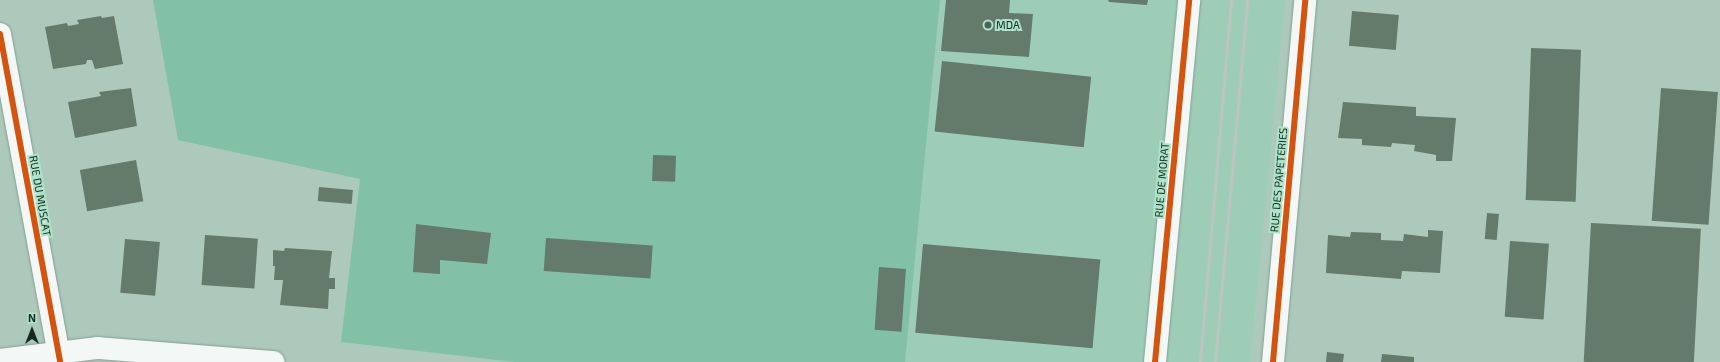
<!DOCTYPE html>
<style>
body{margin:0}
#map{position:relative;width:1720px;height:362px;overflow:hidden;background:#acc9bb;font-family:"Exo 2",sans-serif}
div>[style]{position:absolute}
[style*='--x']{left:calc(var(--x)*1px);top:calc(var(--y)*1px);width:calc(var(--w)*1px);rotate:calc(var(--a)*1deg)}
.built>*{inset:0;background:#9ecdb7}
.green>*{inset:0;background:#83c1a6}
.building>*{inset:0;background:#647a6b;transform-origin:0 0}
.roads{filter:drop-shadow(0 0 1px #879e93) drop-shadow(0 0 1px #879e93)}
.street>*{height:22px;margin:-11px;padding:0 11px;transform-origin:11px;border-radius:11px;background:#f3f7f5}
.secondary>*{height:22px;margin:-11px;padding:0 11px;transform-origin:11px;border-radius:11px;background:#f3f7f5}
.rail>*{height:3px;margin:-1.5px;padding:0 1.5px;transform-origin:1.5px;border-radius:1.5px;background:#bdc5c1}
.cycleway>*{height:6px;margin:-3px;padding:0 3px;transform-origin:3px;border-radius:3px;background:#d3540e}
.dots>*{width:11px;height:11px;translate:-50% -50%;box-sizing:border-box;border:2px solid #ade3c8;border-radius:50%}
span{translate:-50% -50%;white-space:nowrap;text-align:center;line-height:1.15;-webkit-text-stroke:4px #ade3c8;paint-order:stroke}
.poi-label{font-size:11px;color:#152b21}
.left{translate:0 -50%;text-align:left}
.street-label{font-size:11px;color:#152b21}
.north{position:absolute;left:12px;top:310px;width:40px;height:40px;-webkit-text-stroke:3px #ade3c8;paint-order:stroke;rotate:0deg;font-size:11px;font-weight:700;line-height:16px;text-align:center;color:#152b21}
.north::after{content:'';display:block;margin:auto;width:14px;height:18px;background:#152b21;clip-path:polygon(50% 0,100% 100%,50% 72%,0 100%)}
</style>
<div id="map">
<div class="built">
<div style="clip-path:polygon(937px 0,1285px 0,1250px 362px,905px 362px)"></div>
</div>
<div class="green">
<div style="clip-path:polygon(153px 0,940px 0,905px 362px,515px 362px,341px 342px,360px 179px,178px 140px)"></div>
</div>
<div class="building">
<div style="clip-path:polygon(946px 0,1010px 0,1009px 13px,1033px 14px,1029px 57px,941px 51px)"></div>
<div style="clip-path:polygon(1108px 0,1148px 0,1147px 5px,1109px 2px)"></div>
<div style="left:1352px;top:11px;width:47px;height:35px;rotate:5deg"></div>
<div style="clip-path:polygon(101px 16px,102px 18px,114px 16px,123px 64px,95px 69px,92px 60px,87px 60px,86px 64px,53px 69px,45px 27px,67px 23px,68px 26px,79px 24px,77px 20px)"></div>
<div style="left:1531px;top:48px;width:50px;height:152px;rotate:2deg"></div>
<div style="left:942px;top:61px;width:150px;height:71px;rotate:6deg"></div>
<div style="clip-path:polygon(131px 88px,137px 126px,75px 138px,68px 102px,101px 96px,99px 92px)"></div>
<div style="left:1661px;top:88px;width:57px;height:133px;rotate:4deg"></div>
<div style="clip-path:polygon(1343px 102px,1416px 107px,1416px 116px,1456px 118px,1452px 161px,1436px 161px,1436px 155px,1414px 151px,1415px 145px,1392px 143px,1391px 147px,1362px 145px,1362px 139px,1338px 138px)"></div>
<div style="left:653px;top:155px;width:23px;height:26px;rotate:2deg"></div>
<div style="left:136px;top:160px;width:42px;height:57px;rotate:80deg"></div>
<div style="left:319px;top:187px;width:34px;height:14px;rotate:5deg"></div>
<div style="left:1487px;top:213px;width:12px;height:26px;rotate:5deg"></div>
<div style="left:1591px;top:223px;width:110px;height:139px;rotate:3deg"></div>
<div style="clip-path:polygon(416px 224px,491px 233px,487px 264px,440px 260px,440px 274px,413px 272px)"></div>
<div style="clip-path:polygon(1428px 230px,1443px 231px,1440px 273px,1402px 271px,1401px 279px,1326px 273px,1328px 235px,1350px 237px,1351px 232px,1381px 233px,1381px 240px,1403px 241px,1404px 234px,1428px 237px)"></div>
<div style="left:205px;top:235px;width:53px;height:50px;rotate:4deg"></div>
<div style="left:546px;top:238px;width:107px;height:33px;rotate:4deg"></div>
<div style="left:125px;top:239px;width:35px;height:54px;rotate:5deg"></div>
<div style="left:1510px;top:241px;width:39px;height:76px;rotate:4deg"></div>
<div style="left:923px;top:244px;width:178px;height:89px;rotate:5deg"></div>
<div style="clip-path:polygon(285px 248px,332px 251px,329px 278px,335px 278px,335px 289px,329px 289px,328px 309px,280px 305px,283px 280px,274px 280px,275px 266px,273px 266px,273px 250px,284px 251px)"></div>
<div style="left:879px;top:267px;width:27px;height:63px;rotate:4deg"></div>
<div style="clip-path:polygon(1327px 352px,1344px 354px,1343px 362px,1326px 362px)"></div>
<div style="clip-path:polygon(1382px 354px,1414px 357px,1414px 362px,1381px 362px)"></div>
</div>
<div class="roads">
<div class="street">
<div style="--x:0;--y:34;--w:333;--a:79.6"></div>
<div style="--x:0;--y:360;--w:99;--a:-7"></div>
<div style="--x:98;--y:348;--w:176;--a:4.6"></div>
</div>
<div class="secondary">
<div style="--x:1155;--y:362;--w:364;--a:-84.6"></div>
<div style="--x:1273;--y:362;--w:363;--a:-84.9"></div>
</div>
</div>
<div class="rail">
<div style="--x:1200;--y:362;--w:363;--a:-85.1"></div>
<div style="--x:1215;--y:362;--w:363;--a:-84.9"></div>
</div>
<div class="cycleway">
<div style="--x:0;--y:34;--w:333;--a:79.6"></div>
<div style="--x:1155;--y:362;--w:364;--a:-84.6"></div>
<div style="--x:1273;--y:362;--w:363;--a:-84.9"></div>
</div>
<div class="dots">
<div style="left:988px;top:25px;background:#4a6257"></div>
</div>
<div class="poi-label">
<span class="left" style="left:996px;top:25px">MDA</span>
</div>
<div class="street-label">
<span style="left:1162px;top:180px;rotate:-85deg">RUE DE MORAT</span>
<span style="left:1279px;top:180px;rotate:-85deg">RUE DES PAPETERIES</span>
<span style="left:40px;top:196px;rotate:80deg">RUE DU MUSCAT</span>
</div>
<div class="north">N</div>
</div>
